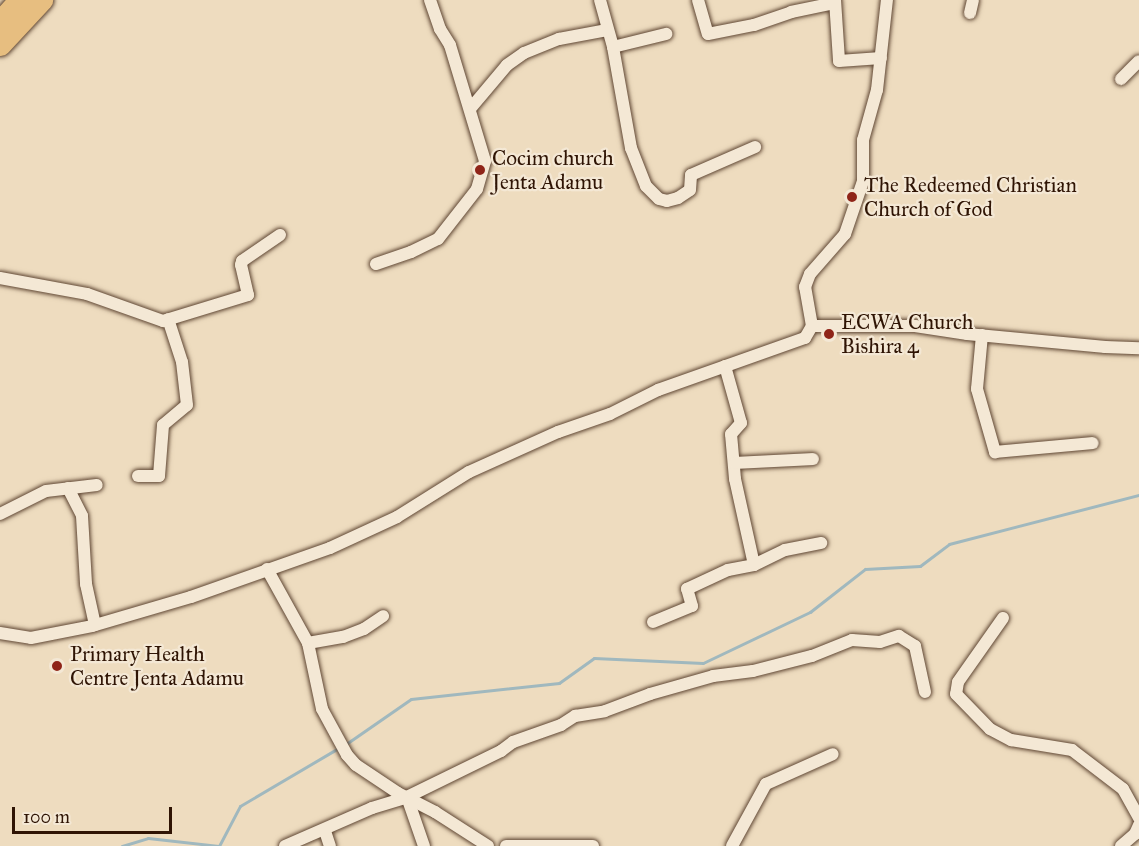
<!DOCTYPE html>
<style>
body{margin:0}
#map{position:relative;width:1139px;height:846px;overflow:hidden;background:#eedcbf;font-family:"IM FELL Great Primer",serif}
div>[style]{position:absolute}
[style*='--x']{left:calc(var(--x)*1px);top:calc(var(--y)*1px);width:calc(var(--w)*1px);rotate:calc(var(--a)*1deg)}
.stream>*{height:3px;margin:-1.5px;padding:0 1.5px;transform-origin:1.5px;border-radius:1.5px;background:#a0b8be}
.roads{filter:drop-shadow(0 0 2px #5f4633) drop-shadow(0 0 2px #5f4633)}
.street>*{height:12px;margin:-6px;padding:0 6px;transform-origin:6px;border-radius:6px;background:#f4e8d5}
.highway>*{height:21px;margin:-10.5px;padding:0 10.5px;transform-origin:10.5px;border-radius:10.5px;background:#e7be80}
.dots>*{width:16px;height:16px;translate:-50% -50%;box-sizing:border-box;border:3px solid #f4e8d5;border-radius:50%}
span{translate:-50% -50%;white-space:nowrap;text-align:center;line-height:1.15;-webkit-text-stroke:4.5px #f4e8d5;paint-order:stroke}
.poi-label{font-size:21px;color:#2f1404}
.left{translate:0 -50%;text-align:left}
.scale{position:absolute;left:12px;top:807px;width:160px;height:27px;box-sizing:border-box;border:3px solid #2f1404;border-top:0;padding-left:8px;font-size:18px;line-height:21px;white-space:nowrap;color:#2f1404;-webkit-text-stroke:4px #f4e8d5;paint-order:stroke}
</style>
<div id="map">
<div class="stream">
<div style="--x:346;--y:744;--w:79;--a:-34.7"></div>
<div style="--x:411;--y:699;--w:149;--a:-6.2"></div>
<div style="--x:559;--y:683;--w:43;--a:-35.5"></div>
<div style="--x:594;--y:658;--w:109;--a:2.6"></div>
<div style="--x:703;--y:663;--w:119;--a:-25.5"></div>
<div style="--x:810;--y:612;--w:70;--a:-38"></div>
<div style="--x:865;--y:569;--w:55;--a:-3.1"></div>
<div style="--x:920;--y:566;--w:36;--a:-37"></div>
<div style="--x:949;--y:544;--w:196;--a:-14.5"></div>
<div style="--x:122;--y:846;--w:27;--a:-17"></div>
<div style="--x:148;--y:838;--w:71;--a:6.4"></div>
<div style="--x:219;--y:846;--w:45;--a:-62.3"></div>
<div style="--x:240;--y:806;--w:116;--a:-30.5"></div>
</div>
<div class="roads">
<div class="street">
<div style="--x:600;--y:0;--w:49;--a:74.5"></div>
<div style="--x:613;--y:47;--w:103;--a:79.9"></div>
<div style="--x:631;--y:148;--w:41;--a:68.5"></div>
<div style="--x:646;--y:186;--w:18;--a:45"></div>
<div style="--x:659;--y:199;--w:8;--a:14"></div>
<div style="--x:667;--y:201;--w:11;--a:-15"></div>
<div style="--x:678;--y:198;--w:14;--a:-34"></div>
<div style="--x:690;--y:190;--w:15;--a:-86"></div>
<div style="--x:691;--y:175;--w:70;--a:-23.6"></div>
<div style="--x:698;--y:0;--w:35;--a:74"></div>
<div style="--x:708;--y:34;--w:47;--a:-11.1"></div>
<div style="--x:754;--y:25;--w:39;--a:-19"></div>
<div style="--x:791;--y:12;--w:45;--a:-11.6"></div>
<div style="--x:835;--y:0;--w:61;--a:86.2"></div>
<div style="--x:839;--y:61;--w:42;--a:-4.1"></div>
<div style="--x:970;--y:13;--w:13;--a:-77"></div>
<div style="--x:613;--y:47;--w:55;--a:-13.8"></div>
<div style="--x:1121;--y:79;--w:25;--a:-45"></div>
<div style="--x:470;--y:109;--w:57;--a:-49.9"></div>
<div style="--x:507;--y:65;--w:21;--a:-35"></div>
<div style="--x:524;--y:53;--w:38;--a:-22"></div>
<div style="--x:559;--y:39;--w:49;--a:-10.6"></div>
<div style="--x:376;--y:264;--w:37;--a:-19"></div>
<div style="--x:411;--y:252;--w:30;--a:-26"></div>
<div style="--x:438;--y:239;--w:63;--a:-52"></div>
<div style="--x:477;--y:189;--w:29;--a:-74"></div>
<div style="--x:485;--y:161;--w:121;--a:-106.8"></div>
<div style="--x:450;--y:45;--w:19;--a:-122"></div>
<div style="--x:440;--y:29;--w:31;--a:-109"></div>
<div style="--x:0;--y:278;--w:88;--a:10.4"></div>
<div style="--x:87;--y:294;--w:81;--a:19.6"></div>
<div style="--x:163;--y:321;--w:89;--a:-17"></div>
<div style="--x:248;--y:295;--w:31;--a:-103"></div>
<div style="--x:241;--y:265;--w:4;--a:-76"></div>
<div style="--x:242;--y:261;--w:46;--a:-34.4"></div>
<div style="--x:812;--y:326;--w:103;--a:0"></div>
<div style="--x:915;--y:326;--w:53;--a:8.7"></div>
<div style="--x:967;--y:334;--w:139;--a:5.4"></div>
<div style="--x:1105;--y:347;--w:34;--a:2"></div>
<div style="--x:982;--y:335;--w:54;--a:95.3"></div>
<div style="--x:977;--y:389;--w:66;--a:74.1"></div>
<div style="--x:995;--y:452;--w:98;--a:-5.2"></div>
<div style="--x:725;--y:366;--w:59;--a:74.3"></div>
<div style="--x:741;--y:423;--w:15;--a:132"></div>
<div style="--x:731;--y:434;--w:45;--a:84.9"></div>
<div style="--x:735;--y:479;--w:88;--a:77.5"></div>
<div style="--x:735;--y:463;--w:78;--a:-2.9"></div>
<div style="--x:138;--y:476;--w:21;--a:0"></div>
<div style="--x:159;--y:476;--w:51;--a:-85.5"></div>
<div style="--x:163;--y:425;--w:31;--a:-40"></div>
<div style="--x:187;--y:405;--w:43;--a:-96.6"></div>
<div style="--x:182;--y:362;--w:45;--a:-108"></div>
<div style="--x:68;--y:488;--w:31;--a:63"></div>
<div style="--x:82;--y:516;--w:68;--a:86.6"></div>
<div style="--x:86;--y:584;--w:42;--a:77.6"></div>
<div style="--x:0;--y:514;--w:51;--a:-26.6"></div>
<div style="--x:46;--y:491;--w:51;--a:-6.7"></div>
<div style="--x:267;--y:569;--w:85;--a:61"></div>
<div style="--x:308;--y:643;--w:67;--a:78"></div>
<div style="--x:322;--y:709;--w:52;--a:61.5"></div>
<div style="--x:347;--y:755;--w:13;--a:48"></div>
<div style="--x:356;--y:765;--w:50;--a:33.7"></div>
<div style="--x:398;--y:793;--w:42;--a:27.2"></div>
<div style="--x:435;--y:812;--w:63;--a:32.7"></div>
<div style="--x:1003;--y:618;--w:78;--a:125.1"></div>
<div style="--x:958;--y:682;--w:12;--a:99"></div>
<div style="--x:956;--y:694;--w:49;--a:45.8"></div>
<div style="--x:990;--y:729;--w:24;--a:28"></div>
<div style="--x:1011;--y:740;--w:62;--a:9.3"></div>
<div style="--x:1072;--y:750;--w:64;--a:37.4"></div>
<div style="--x:1123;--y:789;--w:33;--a:61"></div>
<div style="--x:653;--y:622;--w:42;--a:-22.3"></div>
<div style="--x:692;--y:606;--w:18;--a:-106"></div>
<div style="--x:687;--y:589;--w:45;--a:-24.9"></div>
<div style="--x:728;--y:570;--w:26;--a:-11"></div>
<div style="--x:754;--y:565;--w:34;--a:-26"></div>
<div style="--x:785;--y:550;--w:37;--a:-11"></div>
<div style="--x:0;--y:633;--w:31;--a:9"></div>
<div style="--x:31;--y:638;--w:62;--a:-11.1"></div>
<div style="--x:92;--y:626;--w:103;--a:-16.3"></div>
<div style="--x:191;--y:597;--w:147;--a:-19.4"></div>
<div style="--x:330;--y:548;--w:74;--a:-24.8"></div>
<div style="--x:397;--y:517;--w:85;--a:-32"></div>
<div style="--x:469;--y:472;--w:98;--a:-24.2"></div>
<div style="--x:558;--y:432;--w:55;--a:-19.1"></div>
<div style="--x:610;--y:414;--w:54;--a:-26.6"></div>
<div style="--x:658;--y:390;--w:156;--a:-19.5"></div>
<div style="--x:805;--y:338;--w:14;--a:-60"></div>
<div style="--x:812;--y:326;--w:40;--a:-100"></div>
<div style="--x:805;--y:287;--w:14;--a:-69"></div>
<div style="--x:810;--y:274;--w:53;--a:-48.8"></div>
<div style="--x:845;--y:234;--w:56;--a:-71.2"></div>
<div style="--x:863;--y:181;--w:41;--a:-90"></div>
<div style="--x:863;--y:140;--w:52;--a:-74.4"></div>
<div style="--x:877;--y:90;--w:91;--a:-83.7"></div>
<div style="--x:308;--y:643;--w:36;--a:-10"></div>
<div style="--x:343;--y:637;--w:22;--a:-21"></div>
<div style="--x:364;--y:629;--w:23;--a:-34"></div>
<div style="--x:407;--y:797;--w:52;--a:70.9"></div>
<div style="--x:325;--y:831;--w:16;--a:72"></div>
<div style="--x:285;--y:846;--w:95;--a:-23.6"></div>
<div style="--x:372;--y:808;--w:37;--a:-17"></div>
<div style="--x:407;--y:797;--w:105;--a:-26.1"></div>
<div style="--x:501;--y:751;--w:15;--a:-37"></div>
<div style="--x:513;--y:742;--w:51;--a:-19.5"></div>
<div style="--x:561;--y:725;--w:17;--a:-33"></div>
<div style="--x:575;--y:716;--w:30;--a:-9"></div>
<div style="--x:605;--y:711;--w:48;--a:-20.7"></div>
<div style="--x:650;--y:694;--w:66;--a:-15.9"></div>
<div style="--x:713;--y:676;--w:40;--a:-7.1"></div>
<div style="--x:753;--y:671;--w:61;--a:-14.3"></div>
<div style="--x:812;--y:656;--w:43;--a:-21.8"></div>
<div style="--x:852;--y:640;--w:28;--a:4"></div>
<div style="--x:880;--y:642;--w:20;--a:-18"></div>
<div style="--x:899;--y:636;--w:19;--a:32"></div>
<div style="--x:915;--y:646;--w:47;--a:77.7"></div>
<div style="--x:506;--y:846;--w:87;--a:0"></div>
<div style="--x:732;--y:846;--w:71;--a:-61.3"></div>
<div style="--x:766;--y:784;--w:73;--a:-24.1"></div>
<div style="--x:1121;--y:846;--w:18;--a:-41"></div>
<div style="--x:1135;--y:834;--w:10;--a:-66"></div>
</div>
<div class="highway">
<div style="--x:0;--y:21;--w:28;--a:-48"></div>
<div style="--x:0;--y:45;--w:62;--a:-47"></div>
</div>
</div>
<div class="dots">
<div style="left:480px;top:170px;background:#8f2418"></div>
<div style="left:852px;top:197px;background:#8f2418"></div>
<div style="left:829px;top:334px;background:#8f2418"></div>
<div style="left:57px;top:666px;background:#8f2418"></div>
</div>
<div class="poi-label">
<span class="left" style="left:492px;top:170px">Cocim church<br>Jenta Adamu</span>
<span class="left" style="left:864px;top:197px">The Redeemed Christian<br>Church of God</span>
<span class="left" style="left:841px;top:334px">ECWA Church<br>Bishira 4</span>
<span class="left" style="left:70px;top:666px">Primary Health<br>Centre Jenta Adamu</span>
</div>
<div class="scale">100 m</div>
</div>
